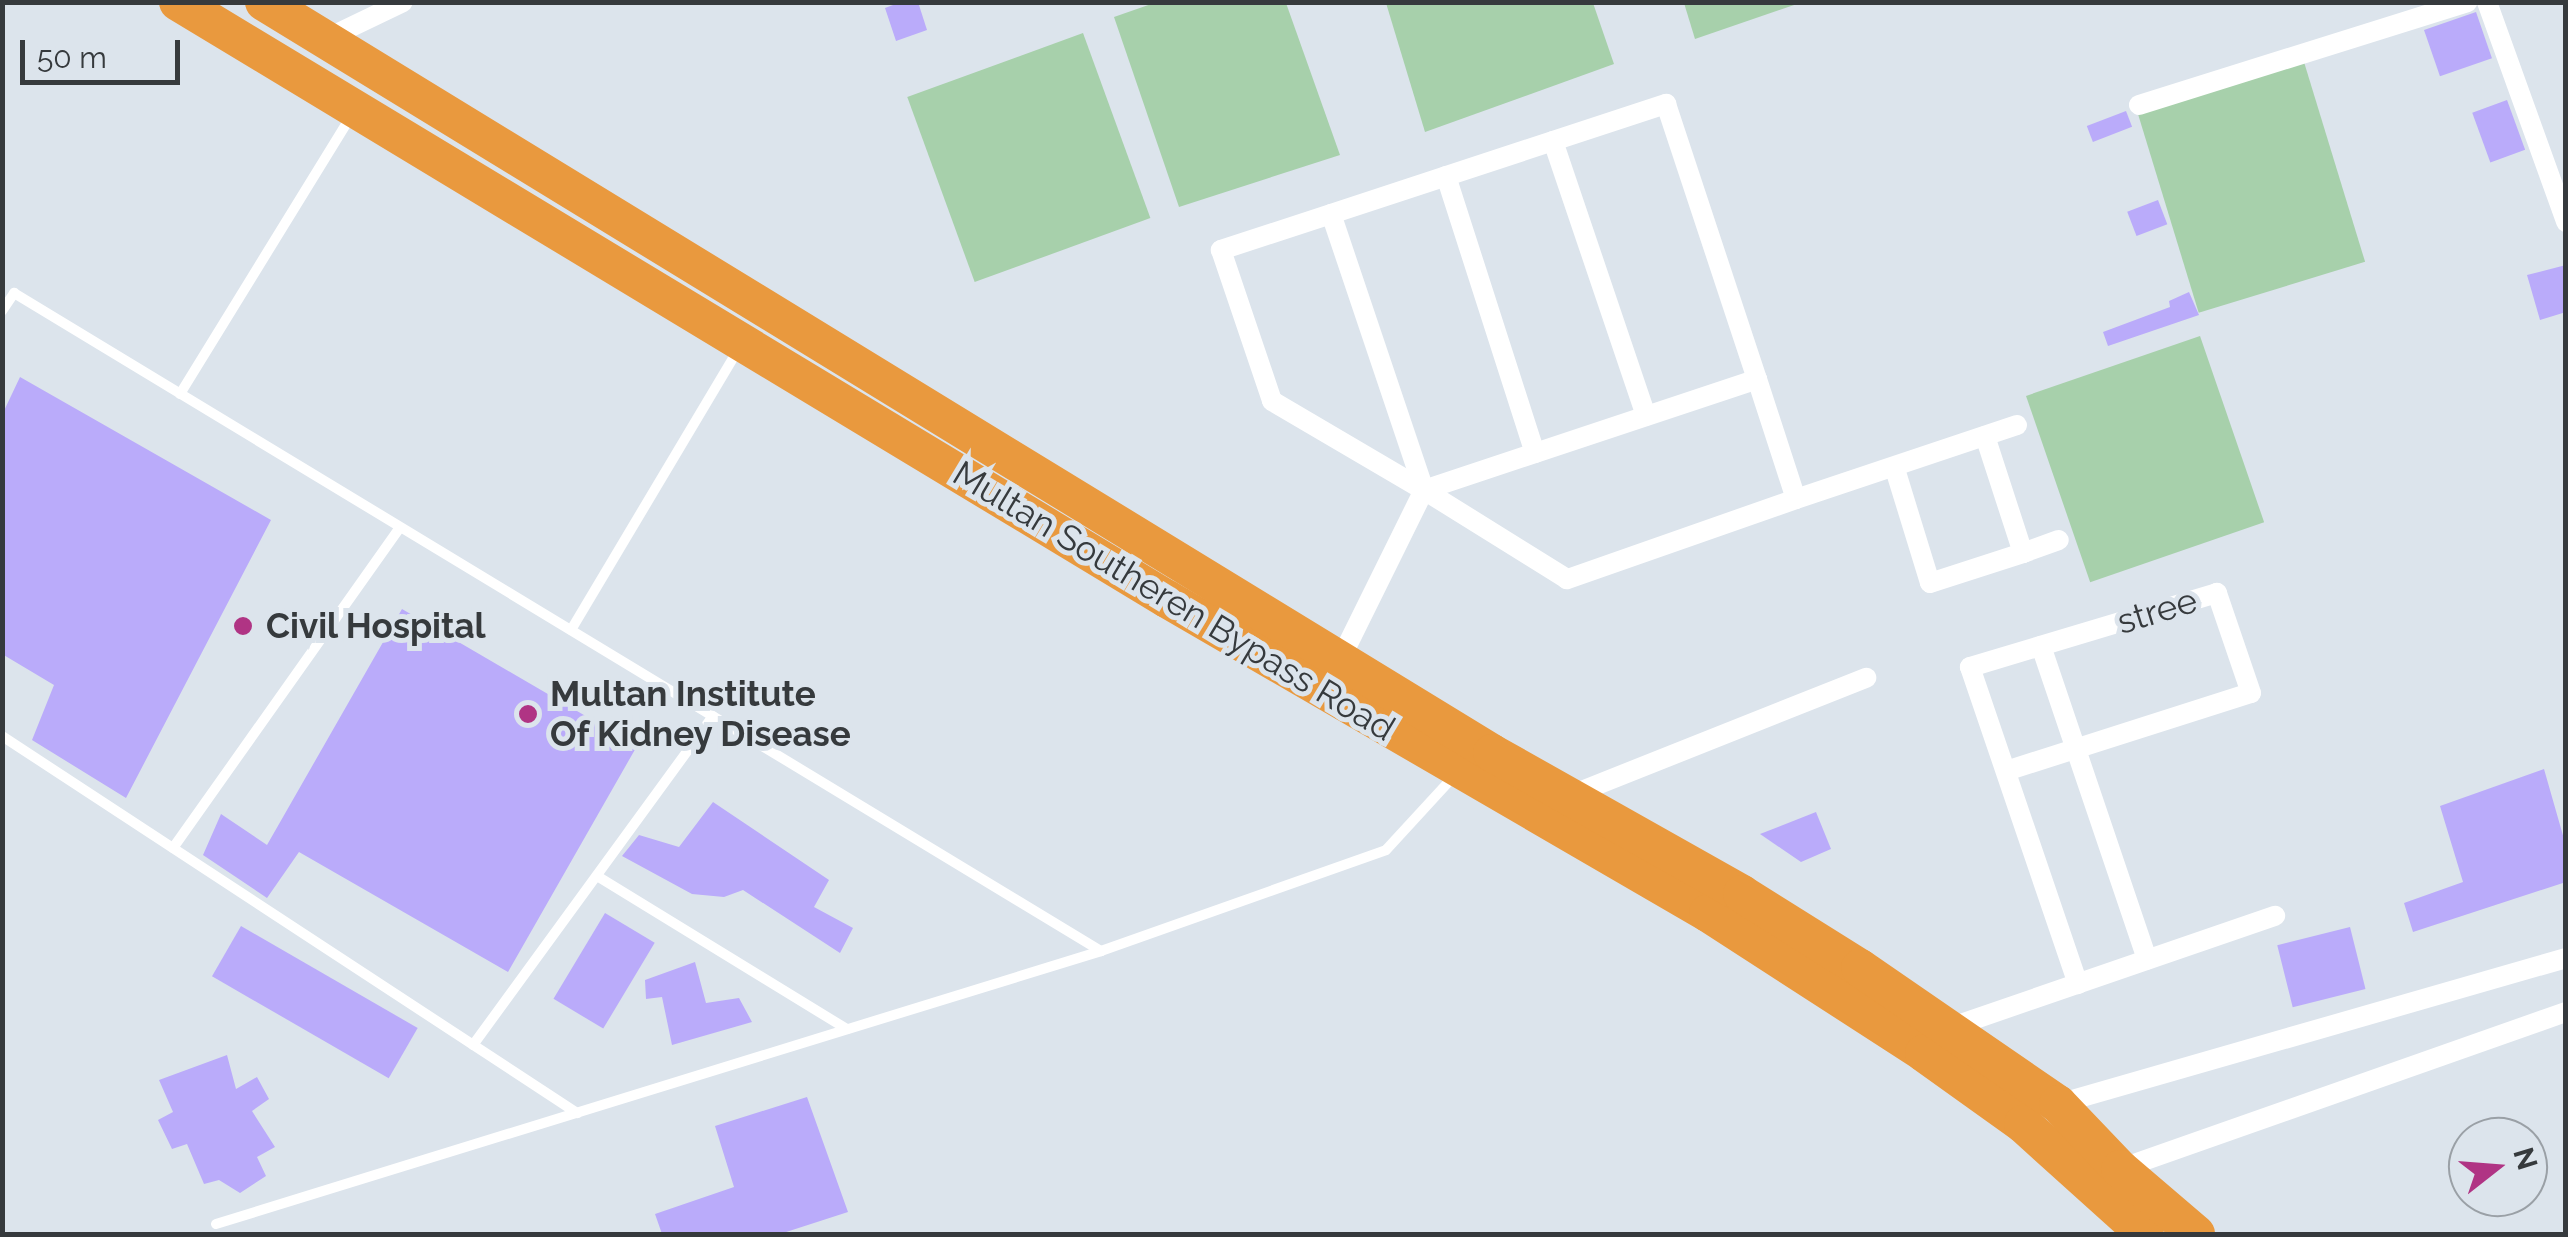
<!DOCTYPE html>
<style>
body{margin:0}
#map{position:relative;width:2568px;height:1237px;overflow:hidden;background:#dce4ec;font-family:Raleway,sans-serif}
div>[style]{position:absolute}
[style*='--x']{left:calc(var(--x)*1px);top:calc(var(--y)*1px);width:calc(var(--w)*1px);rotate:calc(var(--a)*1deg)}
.green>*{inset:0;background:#a7d0ab;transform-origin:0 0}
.building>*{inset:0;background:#baabfa;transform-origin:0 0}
.lane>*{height:10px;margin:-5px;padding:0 5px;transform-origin:5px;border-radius:5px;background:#fff}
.street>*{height:20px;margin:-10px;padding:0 10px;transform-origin:10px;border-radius:10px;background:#fff}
.highway>*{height:38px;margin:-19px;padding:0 19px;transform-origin:19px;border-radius:19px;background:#e9993e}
.dots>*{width:28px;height:28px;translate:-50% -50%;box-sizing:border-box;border:5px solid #dce4ec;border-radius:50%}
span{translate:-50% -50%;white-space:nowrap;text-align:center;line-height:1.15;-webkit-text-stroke:10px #dce4ec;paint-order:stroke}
.street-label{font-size:35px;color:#363a3d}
.poi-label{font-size:35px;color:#363a3d;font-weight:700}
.left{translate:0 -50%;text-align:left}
.frame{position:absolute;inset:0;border:5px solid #363a3d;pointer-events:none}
.north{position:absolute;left:2448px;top:1117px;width:100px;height:100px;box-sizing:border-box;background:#dce4ec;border:2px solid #9aa0a6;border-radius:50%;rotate:73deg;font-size:28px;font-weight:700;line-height:40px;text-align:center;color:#363a3d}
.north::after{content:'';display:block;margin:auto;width:35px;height:45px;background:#b03484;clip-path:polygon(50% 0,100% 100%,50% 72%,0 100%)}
.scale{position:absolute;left:20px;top:40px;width:160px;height:45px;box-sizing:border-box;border:5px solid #363a3d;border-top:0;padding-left:12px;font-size:30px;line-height:35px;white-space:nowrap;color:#363a3d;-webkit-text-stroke:8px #dce4ec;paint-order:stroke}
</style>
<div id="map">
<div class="green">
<div style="clip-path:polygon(1157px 2px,1286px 3px,1340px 155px,1179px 207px,1114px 17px)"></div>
<div style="clip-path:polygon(1386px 3px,1593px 3px,1614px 64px,1425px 132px)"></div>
<div style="clip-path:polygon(1684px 3px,1684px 2px,1800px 3px,1695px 39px)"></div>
<div style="left:1083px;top:33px;width:197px;height:187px;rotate:70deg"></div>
<div style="left:2304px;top:62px;width:209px;height:174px;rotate:73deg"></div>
<div style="left:2200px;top:336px;width:197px;height:184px;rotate:71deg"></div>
</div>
<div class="building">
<div style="clip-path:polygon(901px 2px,918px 2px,927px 30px,896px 41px,885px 8px)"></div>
<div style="left:2476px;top:12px;width:49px;height:55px;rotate:71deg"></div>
<div style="left:2507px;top:100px;width:53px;height:37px;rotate:70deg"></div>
<div style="left:2126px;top:111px;width:17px;height:42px;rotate:69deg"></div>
<div style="left:2158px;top:200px;width:26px;height:33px;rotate:69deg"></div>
<div style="clip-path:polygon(2566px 265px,2566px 312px,2540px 320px,2527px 275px)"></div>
<div style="clip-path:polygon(2189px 292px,2199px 315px,2108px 346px,2103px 332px,2170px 307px,2169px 301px)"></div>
<div style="clip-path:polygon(20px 377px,271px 520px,126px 798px,32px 740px,54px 685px,2px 654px,2px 415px)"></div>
<div style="clip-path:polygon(402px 609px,637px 746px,508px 972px,299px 852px,267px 898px,203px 855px,221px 814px,267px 845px)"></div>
<div style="clip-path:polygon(2544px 769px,2566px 846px,2566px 882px,2413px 932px,2404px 903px,2463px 882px,2440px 806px)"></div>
<div style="clip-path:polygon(713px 802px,829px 880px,814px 907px,853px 928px,840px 953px,743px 890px,724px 897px,692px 894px,622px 856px,639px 835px,679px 847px)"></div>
<div style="clip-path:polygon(1816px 812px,1831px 849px,1801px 862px,1760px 834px)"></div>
<div style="left:605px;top:913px;width:58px;height:100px;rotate:31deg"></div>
<div style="left:241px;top:926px;width:204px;height:58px;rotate:30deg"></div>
<div style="left:2350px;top:927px;width:64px;height:75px;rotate:76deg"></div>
<div style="clip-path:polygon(695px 962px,706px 1003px,739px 998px,752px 1022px,672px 1045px,662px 997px,646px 999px,645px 980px)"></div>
<div style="clip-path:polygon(227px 1055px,236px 1089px,257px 1077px,269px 1099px,252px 1111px,275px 1147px,257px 1157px,266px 1176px,240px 1193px,219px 1180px,204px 1184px,187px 1144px,172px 1149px,158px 1120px,173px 1112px,159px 1080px)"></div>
<div style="clip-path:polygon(807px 1097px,848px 1212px,780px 1234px,662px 1234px,655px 1214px,734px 1187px,715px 1126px)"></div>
</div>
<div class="lane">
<div style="--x:2;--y:311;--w:22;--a:-56"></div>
<div style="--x:14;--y:293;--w:1271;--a:31.19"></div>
<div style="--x:180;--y:394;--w:329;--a:-58.4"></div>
<div style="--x:571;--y:630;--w:328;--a:-59.2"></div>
<div style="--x:2;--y:736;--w:688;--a:33.25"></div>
<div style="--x:173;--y:848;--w:393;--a:-54.7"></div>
<div style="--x:597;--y:876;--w:293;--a:31.5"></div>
<div style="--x:473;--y:1045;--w:407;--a:-53.9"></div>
<div style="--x:216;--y:1224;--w:926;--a:-17.14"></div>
<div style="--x:1101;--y:951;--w:302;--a:-19.5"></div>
<div style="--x:1386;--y:850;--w:100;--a:-47.4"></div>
</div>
<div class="street">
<div style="--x:2487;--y:2;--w:234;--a:70.2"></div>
<div style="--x:326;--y:39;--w:85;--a:-25.7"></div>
<div style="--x:2139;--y:105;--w:344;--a:-17.4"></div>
<div style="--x:1553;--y:141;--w:290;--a:71.3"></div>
<div style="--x:1446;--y:176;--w:291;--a:72.2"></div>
<div style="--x:1331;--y:214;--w:116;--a:161.9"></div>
<div style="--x:1221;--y:250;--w:159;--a:71.3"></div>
<div style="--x:1272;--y:401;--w:176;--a:30.4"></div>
<div style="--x:1424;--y:490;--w:351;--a:-18.4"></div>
<div style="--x:1757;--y:379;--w:126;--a:72"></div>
<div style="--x:1796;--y:499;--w:243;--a:160.7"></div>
<div style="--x:1567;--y:579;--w:168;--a:-148.1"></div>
<div style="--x:1424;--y:490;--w:190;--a:116.3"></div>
<div style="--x:1895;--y:469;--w:119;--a:72.9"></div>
<div style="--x:1930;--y:583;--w:98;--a:-17.9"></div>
<div style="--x:2023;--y:553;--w:123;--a:-108"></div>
<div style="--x:1424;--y:490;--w:291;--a:-108.6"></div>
<div style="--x:1331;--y:214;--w:353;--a:-18.2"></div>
<div style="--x:1666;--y:104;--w:290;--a:71.7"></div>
<div style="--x:1796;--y:499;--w:233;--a:-18.5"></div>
<div style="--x:2023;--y:553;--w:38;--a:-20"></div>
<div style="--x:2041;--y:646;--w:331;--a:71.3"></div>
<div style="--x:2006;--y:771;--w:257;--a:-17.7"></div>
<div style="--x:2251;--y:693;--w:106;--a:-108.8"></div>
<div style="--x:2217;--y:593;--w:258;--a:163.3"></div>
<div style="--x:1970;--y:667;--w:335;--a:71.2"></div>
<div style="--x:1569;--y:796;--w:320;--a:-21.7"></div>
<div style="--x:1949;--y:1028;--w:345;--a:-19"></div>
<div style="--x:2058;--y:1104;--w:529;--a:-16.03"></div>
<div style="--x:2120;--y:1169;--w:473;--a:-19.4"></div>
</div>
<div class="highway">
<div style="--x:178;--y:2;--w:1155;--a:31.12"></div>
<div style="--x:1167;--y:599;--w:626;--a:30.13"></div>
<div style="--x:1708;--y:913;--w:257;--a:32.9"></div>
<div style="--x:1924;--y:1053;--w:122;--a:35.6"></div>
<div style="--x:2023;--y:1124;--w:164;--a:42"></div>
<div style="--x:264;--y:2;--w:1439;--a:31.45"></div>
<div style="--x:1492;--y:753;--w:287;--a:29.4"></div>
<div style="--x:1742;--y:894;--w:139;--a:32.1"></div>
<div style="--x:1860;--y:968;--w:240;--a:34.5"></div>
<div style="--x:2058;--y:1104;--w:90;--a:46.4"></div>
<div style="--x:2120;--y:1169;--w:100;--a:40.5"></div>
</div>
<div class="dots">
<div style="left:243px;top:626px;background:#b03484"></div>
<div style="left:528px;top:714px;background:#b03484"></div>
</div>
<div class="street-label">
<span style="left:1174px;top:601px;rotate:31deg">Multan Southeren Bypass Road</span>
<span style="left:2157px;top:611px;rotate:-17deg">stree</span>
</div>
<div class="poi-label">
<span class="left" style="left:266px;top:626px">Civil Hospital</span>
<span class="left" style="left:550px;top:714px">Multan Institute<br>Of Kidney Disease</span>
</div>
<div class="frame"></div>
<div class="north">N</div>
<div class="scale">50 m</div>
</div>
